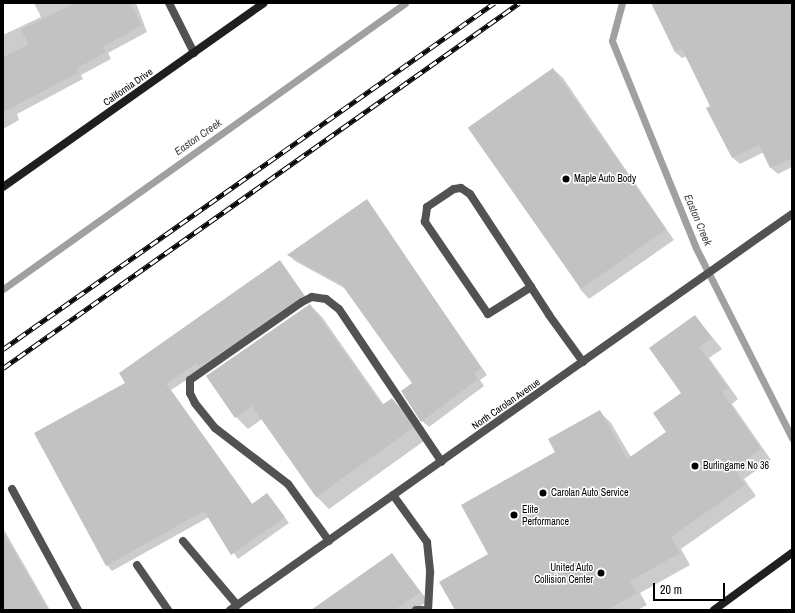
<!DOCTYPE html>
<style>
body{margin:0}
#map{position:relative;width:795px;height:613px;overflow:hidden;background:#fff;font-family:"Archivo Narrow",sans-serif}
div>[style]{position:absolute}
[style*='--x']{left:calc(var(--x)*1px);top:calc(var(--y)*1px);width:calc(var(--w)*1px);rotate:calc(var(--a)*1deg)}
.shadow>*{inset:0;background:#0003}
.stream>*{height:7px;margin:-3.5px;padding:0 3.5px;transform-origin:3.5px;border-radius:3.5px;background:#a0a0a0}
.building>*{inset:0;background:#c2c2c2;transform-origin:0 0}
.lane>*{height:8px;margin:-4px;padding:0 4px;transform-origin:4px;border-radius:4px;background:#525252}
.street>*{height:8px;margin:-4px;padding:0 4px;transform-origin:4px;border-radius:4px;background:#525252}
.secondary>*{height:8px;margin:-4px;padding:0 4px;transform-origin:4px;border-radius:4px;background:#1f1f1f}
.rail>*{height:4.5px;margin-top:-2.25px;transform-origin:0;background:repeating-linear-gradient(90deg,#fff 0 9px,#000 0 18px);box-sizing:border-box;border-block:1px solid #000}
.dots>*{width:11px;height:11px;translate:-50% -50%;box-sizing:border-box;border:2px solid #fff;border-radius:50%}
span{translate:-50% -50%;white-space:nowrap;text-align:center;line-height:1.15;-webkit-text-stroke:3px #fff;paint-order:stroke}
.street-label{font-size:10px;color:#000}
.poi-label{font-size:10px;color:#000}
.left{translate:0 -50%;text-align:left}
.right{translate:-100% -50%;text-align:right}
.water-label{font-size:11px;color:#414141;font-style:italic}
.frame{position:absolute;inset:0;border:4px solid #000;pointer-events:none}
.scale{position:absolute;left:653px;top:583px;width:72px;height:18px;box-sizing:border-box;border:2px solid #000;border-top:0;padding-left:5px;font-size:12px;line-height:14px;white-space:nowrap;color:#000;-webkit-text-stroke:3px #fff;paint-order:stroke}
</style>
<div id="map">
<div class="shadow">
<div style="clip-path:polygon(34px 3px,136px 3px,147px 32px,108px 53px,111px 59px,81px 75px,83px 79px,17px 114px,19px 120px,3px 129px,3px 35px,41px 17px)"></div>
<div style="clip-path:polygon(652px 3px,792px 3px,792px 167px,778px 174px,771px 168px,764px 152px,740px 164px,733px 158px,708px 108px,711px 106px,687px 56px,682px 58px,675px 52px)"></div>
<div style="clip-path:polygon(553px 69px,563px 78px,674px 240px,589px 299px,580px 289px)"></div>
<div style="clip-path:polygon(367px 201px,487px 375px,480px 380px,484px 386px,429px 427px,422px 421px,413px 383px,346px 289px,295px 261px,289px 255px)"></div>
<div style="clip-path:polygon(279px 262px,309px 301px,171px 390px,253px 505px,267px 494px,289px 523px,238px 559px,209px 517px,112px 571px,107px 565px,126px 383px)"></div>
<div style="clip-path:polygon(310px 305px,322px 317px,384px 405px,392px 399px,404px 411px,424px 441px,329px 509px,317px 497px,262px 419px,248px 429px,236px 417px)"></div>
<div style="clip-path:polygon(695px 316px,722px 349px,709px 358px,738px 399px,732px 404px,771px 460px,744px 479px,756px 496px,681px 549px,690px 565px,640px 593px,647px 605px,638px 610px,456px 610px,556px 452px,600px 412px,611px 423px,631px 457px,667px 432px,682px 393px)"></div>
<div style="clip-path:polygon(3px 528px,50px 610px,3px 610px)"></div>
<div style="clip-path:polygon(392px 554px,428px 601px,415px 610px,313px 610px)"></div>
</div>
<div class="stream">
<div style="--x:622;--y:3;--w:39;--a:105"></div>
<div style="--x:612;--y:41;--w:223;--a:67.9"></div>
<div style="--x:696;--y:248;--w:213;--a:63.2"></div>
<div style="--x:3;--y:289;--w:493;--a:-35.4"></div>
</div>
<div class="building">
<div style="clip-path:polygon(75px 3px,130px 3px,142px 25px,103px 47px,106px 52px,76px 69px,78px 73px,3px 112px,3px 57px,29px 45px,21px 30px)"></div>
<div style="clip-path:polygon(651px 3px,792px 3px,792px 158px,770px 168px,759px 145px,732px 158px,706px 108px,710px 106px,682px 49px,675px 52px)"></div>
<div style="left:553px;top:68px;width:197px;height:104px;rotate:55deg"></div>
<div style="clip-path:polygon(367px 199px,481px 368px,474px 373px,478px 379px,421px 422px,401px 391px,412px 383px,342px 285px,287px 255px)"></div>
<div style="clip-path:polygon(280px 260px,304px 295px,199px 367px,197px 363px,166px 384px,252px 504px,267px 493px,285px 517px,231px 555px,204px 511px,106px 566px,34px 433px,125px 383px,119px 373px)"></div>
<div style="clip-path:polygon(310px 304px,382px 405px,392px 398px,413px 428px,316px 497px,252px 406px,235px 418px,206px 376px)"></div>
<div style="clip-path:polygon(695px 315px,712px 338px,699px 347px,728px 388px,722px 392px,761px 449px,734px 468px,745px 485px,671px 537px,680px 553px,630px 581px,637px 593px,607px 610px,455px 610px,439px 582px,488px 554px,461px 505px,555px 452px,548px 439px,600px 410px,627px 459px,666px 432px,653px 413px,681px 393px,649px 348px)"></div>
<div style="clip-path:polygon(3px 532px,48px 610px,3px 610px)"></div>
<div style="clip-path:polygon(392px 553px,420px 592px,394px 610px,311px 610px)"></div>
</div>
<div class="lane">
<div style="--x:531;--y:287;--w:51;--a:147.9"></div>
<div style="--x:488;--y:314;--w:112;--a:-124.4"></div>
<div style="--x:425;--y:222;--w:15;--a:-82"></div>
<div style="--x:427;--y:207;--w:32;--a:-34"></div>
<div style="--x:454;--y:189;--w:7;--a:-8"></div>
<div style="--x:461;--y:188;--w:11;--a:34"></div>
<div style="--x:470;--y:194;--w:111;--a:56.7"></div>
<div style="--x:531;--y:287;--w:33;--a:57"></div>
<div style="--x:549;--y:315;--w:58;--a:54.1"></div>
<div style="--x:12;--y:489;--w:138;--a:61.4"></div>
<div style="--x:393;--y:495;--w:58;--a:54.1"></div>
<div style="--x:427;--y:542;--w:31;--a:84"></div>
<div style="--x:430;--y:573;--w:37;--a:93"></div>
<div style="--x:183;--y:541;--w:84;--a:49.8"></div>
<div style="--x:329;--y:541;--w:70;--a:-125.7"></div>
<div style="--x:288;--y:484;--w:92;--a:-142.5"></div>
<div style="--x:215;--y:428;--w:32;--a:-129"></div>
<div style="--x:195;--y:403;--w:11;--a:-117"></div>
<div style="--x:190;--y:393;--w:13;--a:-90"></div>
<div style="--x:190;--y:380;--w:136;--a:-34.9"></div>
<div style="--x:302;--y:302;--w:11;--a:-27"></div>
<div style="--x:312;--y:297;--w:14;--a:8"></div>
<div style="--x:326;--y:299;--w:16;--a:38"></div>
<div style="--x:339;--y:309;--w:184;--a:56.1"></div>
<div style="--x:137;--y:565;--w:55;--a:55.4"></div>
<div style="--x:416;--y:610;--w:12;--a:0"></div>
</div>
<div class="street">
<div style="--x:169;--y:3;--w:56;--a:63.4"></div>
<div style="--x:230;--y:610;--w:688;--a:-35.17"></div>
</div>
<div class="secondary">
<div style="--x:3;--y:187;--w:319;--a:-35.2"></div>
<div style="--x:714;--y:610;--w:97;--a:-36.2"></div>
</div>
<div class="rail">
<div style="--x:3;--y:349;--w:601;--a:-35.17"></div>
<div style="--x:3;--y:368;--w:632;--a:-35.27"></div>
</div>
<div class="dots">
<div style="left:566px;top:179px;background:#000"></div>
<div style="left:695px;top:466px;background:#000"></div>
<div style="left:543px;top:493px;background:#000"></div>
<div style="left:514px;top:515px;background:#000"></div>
<div style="left:601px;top:573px;background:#000"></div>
</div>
<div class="street-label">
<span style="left:128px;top:87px;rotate:-35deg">California Drive</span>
<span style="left:506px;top:404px;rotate:-35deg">North Carolan Avenue</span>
</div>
<div class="poi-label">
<span class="left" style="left:574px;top:179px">Maple Auto Body</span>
<span class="left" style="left:703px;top:466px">Burlingame No 36</span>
<span class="left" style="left:551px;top:493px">Carolan Auto Service</span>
<span class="left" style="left:522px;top:515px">Elite<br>Performance</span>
<span class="right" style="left:593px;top:573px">United Auto<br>Collision Center</span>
</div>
<div class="water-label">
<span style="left:198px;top:137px;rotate:-35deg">Easton Creek</span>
<span style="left:698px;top:220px;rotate:67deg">Easton Creek</span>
</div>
<div class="frame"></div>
<div class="scale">20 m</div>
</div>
